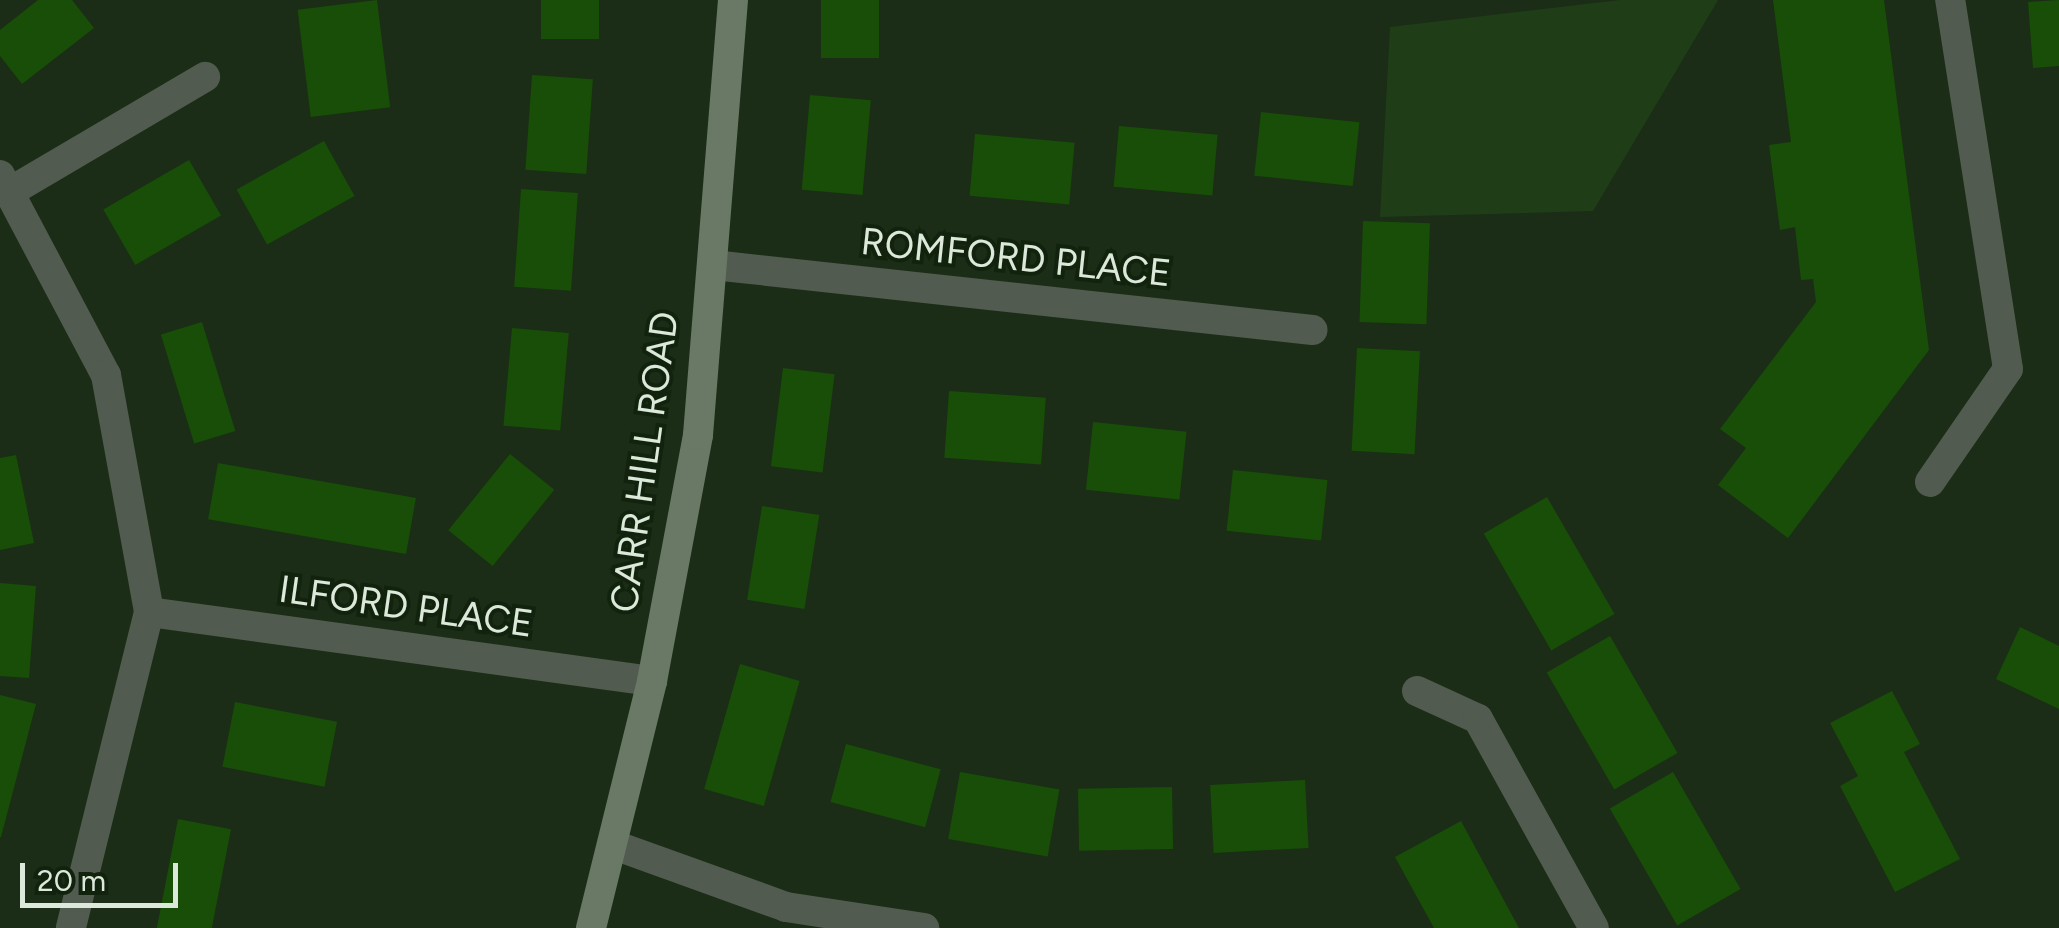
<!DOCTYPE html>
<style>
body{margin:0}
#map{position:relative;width:2059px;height:928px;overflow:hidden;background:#1b2d16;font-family:Figtree,sans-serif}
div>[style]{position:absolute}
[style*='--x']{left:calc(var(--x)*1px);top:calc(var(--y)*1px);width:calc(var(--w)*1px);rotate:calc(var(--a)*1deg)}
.green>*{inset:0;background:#1f3e18}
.building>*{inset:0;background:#184e08;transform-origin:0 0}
.street>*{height:30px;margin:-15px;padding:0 15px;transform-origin:15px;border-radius:15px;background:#525b50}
.secondary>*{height:30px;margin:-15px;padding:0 15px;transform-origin:15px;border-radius:15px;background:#6a7866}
span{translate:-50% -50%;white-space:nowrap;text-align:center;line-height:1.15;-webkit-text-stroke:8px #11230d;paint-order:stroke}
.street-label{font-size:38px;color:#dce8da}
.scale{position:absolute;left:20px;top:863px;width:158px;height:45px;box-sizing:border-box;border:5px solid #dce8da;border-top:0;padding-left:12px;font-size:30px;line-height:35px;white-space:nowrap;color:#dce8da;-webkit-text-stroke:8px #11230d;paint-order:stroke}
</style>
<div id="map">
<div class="green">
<div style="clip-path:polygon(1620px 0,1718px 0,1593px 211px,1380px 217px,1390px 27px)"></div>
</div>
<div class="building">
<div style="clip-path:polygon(38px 0,72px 0,94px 28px,22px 84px,0 56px,0 30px)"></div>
<div style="left:377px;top:0;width:108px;height:80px;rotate:83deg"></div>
<div style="left:541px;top:0;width:58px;height:39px"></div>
<div style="left:821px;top:0;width:58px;height:58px"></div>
<div style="clip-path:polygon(1773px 0,1884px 0,1929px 350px,1788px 538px,1718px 485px,1746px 448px,1720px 429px,1816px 302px,1813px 279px,1801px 280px,1795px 227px,1780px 230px,1769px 145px,1791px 142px)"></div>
<div style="clip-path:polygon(2059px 0,2059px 66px,2033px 68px,2028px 2px)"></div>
<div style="left:532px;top:75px;width:61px;height:95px;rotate:4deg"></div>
<div style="left:810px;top:95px;width:61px;height:95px;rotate:5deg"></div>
<div style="left:1261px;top:112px;width:99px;height:64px;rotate:6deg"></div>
<div style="left:1119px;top:126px;width:99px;height:61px;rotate:5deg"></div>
<div style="left:975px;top:134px;width:100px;height:62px;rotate:5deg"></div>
<div style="left:324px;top:141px;width:63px;height:100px;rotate:61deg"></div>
<div style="left:189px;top:160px;width:64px;height:99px;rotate:60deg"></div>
<div style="left:521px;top:189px;width:57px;height:98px;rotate:4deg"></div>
<div style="left:1363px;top:221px;width:67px;height:101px;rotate:2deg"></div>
<div style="left:202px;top:322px;width:114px;height:43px;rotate:73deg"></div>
<div style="left:512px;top:328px;width:57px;height:98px;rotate:5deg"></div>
<div style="left:1357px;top:348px;width:63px;height:103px;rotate:3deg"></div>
<div style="left:783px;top:368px;width:52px;height:99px;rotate:7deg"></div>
<div style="left:949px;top:391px;width:97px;height:67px;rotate:4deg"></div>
<div style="left:1093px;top:422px;width:94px;height:68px;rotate:6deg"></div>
<div style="left:510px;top:454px;width:57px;height:98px;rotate:39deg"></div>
<div style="clip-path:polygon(16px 455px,34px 543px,0 550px,0 458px)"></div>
<div style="left:218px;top:463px;width:201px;height:57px;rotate:10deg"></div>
<div style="left:1233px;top:470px;width:95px;height:61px;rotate:6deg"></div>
<div style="left:1547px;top:497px;width:135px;height:73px;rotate:60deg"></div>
<div style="left:762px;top:506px;width:58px;height:95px;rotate:9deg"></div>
<div style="clip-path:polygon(0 583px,36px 586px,29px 678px,0 676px)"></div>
<div style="clip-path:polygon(2020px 627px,2059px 646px,2059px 709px,1996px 679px)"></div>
<div style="left:1610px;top:636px;width:135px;height:73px;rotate:60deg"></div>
<div style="left:740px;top:664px;width:62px;height:130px;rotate:16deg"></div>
<div style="clip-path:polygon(1892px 691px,1920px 744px,1904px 752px,1960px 859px,1895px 892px,1840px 786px,1858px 776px,1830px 723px)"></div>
<div style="clip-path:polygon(0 695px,36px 704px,1px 837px,0 837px)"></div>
<div style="left:235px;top:702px;width:104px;height:66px;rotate:11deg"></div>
<div style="left:846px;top:744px;width:98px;height:60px;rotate:15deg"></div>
<div style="left:960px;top:772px;width:101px;height:68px;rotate:10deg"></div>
<div style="left:1673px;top:772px;width:135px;height:73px;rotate:60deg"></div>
<div style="left:1305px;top:780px;width:68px;height:95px;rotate:87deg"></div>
<div style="left:1172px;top:787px;width:62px;height:94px;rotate:89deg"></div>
<div style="left:178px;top:819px;width:54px;height:111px;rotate:11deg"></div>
<div style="clip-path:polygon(1461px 821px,1500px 893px,1519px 928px,1434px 928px,1395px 857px)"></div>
</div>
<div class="street">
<div style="--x:0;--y:175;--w:226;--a:62.1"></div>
<div style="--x:106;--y:375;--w:241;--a:79.7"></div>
<div style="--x:149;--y:612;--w:325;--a:103.9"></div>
<div style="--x:13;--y:190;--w:223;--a:-30.5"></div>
<div style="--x:713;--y:265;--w:603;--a:6.19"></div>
<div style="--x:1930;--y:482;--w:137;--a:-55.4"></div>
<div style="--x:2008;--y:369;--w:374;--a:-98.9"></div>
<div style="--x:149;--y:612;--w:508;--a:7.81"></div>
<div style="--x:1417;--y:691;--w:67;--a:24.7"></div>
<div style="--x:1478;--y:719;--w:239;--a:61"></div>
<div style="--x:614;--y:845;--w:183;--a:19.8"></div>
<div style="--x:786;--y:907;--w:140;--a:8.7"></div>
</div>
<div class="secondary">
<div style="--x:591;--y:928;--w:254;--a:-76.1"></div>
<div style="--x:652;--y:681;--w:250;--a:-79.4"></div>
<div style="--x:698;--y:435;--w:436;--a:-85.4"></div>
</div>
<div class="street-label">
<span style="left:1016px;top:258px;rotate:6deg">ROMFORD PLACE</span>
<span style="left:645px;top:462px;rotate:-82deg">CARR HILL ROAD</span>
<span style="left:406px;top:607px;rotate:8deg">ILFORD PLACE</span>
</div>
<div class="scale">20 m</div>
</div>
